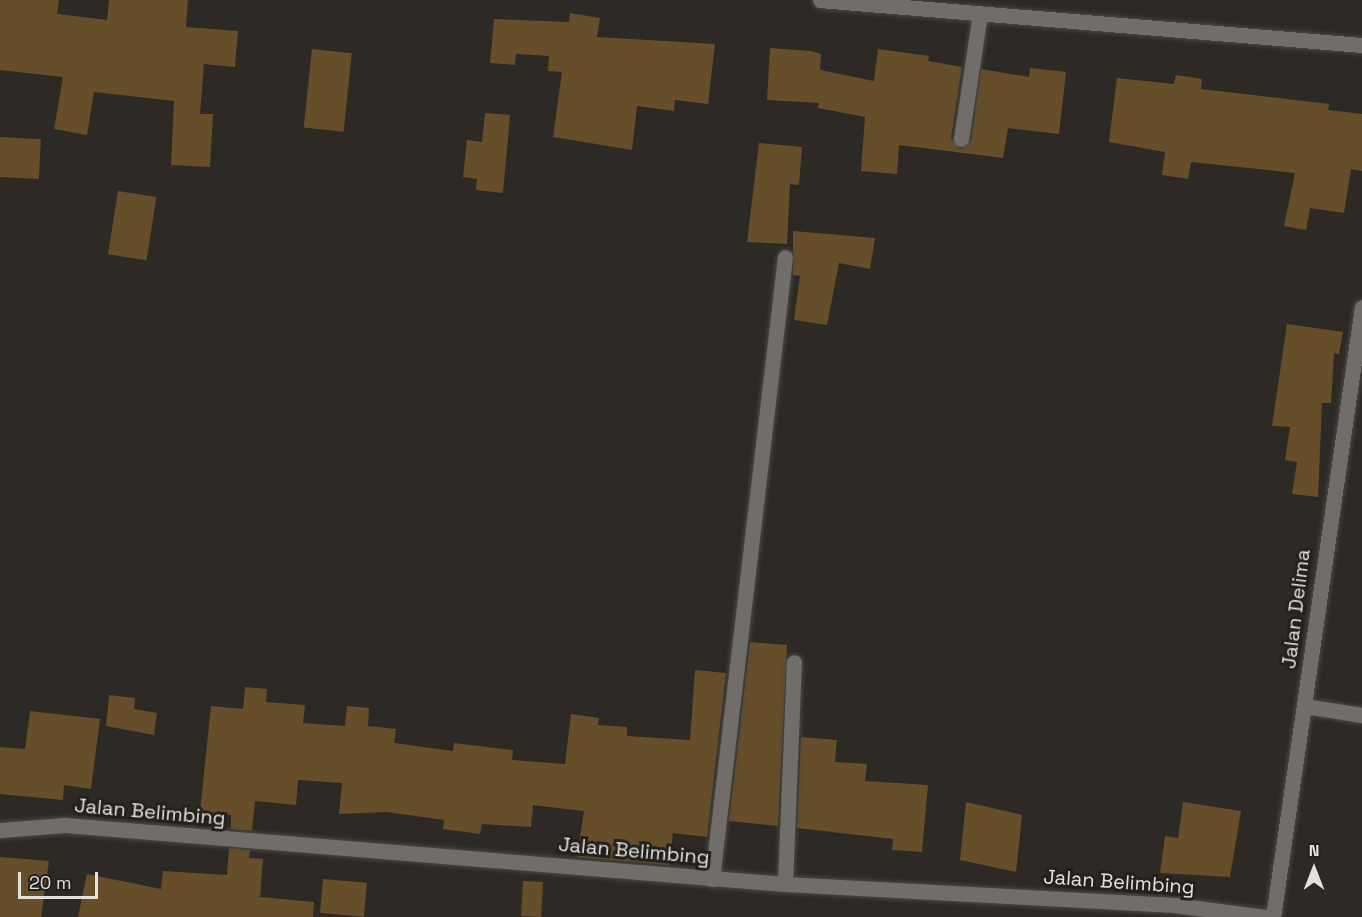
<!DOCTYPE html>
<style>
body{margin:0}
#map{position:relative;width:1362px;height:917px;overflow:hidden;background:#2d2a26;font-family:"Space Grotesk",sans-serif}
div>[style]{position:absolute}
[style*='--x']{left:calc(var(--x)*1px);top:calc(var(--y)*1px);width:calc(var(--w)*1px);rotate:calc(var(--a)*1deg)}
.building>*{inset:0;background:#664e2a;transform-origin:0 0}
.roads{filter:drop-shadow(0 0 2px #4b4945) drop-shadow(0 0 2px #4b4945)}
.minor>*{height:15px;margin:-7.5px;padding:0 7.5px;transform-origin:7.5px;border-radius:7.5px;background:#716d69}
.tertiary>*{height:15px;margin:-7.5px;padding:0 7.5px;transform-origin:7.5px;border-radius:7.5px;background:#716d69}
span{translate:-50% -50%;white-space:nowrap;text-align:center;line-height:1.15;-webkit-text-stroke:6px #24211d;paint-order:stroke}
.street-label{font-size:20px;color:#e3e1de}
.north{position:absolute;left:1284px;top:839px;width:60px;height:60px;-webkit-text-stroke:4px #24211d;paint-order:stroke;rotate:0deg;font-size:16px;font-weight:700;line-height:24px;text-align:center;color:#e3e1de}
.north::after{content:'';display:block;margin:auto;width:21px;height:27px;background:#e3e1de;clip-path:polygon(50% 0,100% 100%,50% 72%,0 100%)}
.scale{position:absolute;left:18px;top:872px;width:80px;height:27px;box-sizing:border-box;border:3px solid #e3e1de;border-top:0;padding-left:8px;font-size:18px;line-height:21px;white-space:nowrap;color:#e3e1de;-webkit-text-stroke:4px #24211d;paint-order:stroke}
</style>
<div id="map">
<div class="building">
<div style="clip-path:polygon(0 0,59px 0,57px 14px,107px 20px,109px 0,188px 0,186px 27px,238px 31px,235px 67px,204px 64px,200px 114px,213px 114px,210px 167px,171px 165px,174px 101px,94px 92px,87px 135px,54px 129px,63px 77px,0 70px)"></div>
<div style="clip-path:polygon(570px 13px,600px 18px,597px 37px,715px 44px,708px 104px,675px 100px,674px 111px,637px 106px,632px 150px,553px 137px,562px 72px,548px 71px,549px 56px,516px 54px,515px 65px,490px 63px,494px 19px,569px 22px)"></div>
<div style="clip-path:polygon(770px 48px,811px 51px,821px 54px,820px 70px,874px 81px,878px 49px,929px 56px,928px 61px,962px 67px,951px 138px,960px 149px,971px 140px,981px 69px,1029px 77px,1030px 68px,1066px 72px,1059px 134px,1008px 128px,1003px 158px,899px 145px,897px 174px,861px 171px,865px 117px,818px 108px,819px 103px,767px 100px)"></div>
<div style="left:312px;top:49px;width:40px;height:79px;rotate:6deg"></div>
<div style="clip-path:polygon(1176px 75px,1202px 79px,1201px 89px,1329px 104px,1328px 110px,1362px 114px,1362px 171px,1351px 169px,1344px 213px,1310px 208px,1306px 230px,1284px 226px,1295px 173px,1191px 162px,1188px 179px,1162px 175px,1165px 152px,1109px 142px,1117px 78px,1174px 84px)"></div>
<div style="clip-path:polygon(485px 113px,510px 115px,503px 193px,476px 190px,477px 179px,463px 177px,467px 140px,482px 142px)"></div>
<div style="left:0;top:137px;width:41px;height:40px;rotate:3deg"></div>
<div style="clip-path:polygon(759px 143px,802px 147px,799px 185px,790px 184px,787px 244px,747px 242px)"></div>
<div style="left:118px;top:191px;width:39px;height:64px;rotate:9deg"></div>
<div style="clip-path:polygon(793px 231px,875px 238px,870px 269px,839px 263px,827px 325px,794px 320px,800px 276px,793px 275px)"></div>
<div style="clip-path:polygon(1287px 324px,1343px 332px,1339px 354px,1334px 353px,1331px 403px,1322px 403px,1318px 497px,1292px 494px,1297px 462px,1285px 460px,1290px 427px,1272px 426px)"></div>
<div style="clip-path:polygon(750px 642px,787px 645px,778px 826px,729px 821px)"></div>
<div style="clip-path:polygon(695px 670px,726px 673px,707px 837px,673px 833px,669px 865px,577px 857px,584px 811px,533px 805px,531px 827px,482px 824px,480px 834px,443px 829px,444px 820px,387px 812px,339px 814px,342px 783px,298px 780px,296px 805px,255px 801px,252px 831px,231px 829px,231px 815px,200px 812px,211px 706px,243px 709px,245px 687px,267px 689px,266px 702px,305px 705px,303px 723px,345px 726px,347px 706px,369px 708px,368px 726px,396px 729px,394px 743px,453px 751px,454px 743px,513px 750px,512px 760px,565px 764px,571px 714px,599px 718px,598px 725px,627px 727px,627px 736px,690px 740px)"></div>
<div style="clip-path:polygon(109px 695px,135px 698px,134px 709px,157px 713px,154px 735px,106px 726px)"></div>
<div style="clip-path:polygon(30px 711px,100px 719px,91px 789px,64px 785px,63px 800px,0 794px,0 747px,25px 749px)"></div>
<div style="clip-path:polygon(801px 737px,837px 740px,835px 762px,867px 764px,865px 781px,928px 785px,922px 852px,892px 850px,893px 839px,797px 828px)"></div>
<div style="clip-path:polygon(966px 802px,1022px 815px,1016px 872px,960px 860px)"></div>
<div style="clip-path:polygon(1183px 802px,1241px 811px,1230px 877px,1160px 873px,1165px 836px,1178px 838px)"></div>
<div style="clip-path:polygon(229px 848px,250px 850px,249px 858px,263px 859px,260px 897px,314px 902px,313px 917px,78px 917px,87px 874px,161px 889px,163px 871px,227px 875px)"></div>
<div style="clip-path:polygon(0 857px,49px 861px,41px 917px,0 917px)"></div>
<div style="left:323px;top:879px;width:44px;height:34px;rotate:5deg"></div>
<div style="left:523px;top:881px;width:20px;height:35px;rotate:3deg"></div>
</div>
<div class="roads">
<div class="minor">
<div style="--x:961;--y:139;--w:127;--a:-81.4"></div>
<div style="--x:1305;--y:706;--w:58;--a:9"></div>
<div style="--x:0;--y:830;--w:65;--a:-4.4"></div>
<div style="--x:65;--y:825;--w:722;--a:4.68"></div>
<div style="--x:785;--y:884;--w:390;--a:3.1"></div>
<div style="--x:1174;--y:905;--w:92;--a:7.5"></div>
<div style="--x:712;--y:879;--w:626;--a:-83.31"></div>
<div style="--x:785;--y:884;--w:222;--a:-87.7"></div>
<div style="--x:1273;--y:917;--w:616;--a:-81.7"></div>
</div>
<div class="tertiary">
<div style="--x:820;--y:0;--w:544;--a:4.75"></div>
</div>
</div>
<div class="street-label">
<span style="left:1296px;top:609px;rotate:-83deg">Jalan Delima</span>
<span style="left:150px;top:812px;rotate:5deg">Jalan Belimbing</span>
<span style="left:634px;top:851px;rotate:5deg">Jalan Belimbing</span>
<span style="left:1119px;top:882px;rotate:4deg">Jalan Belimbing</span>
</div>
<div class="north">N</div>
<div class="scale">20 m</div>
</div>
